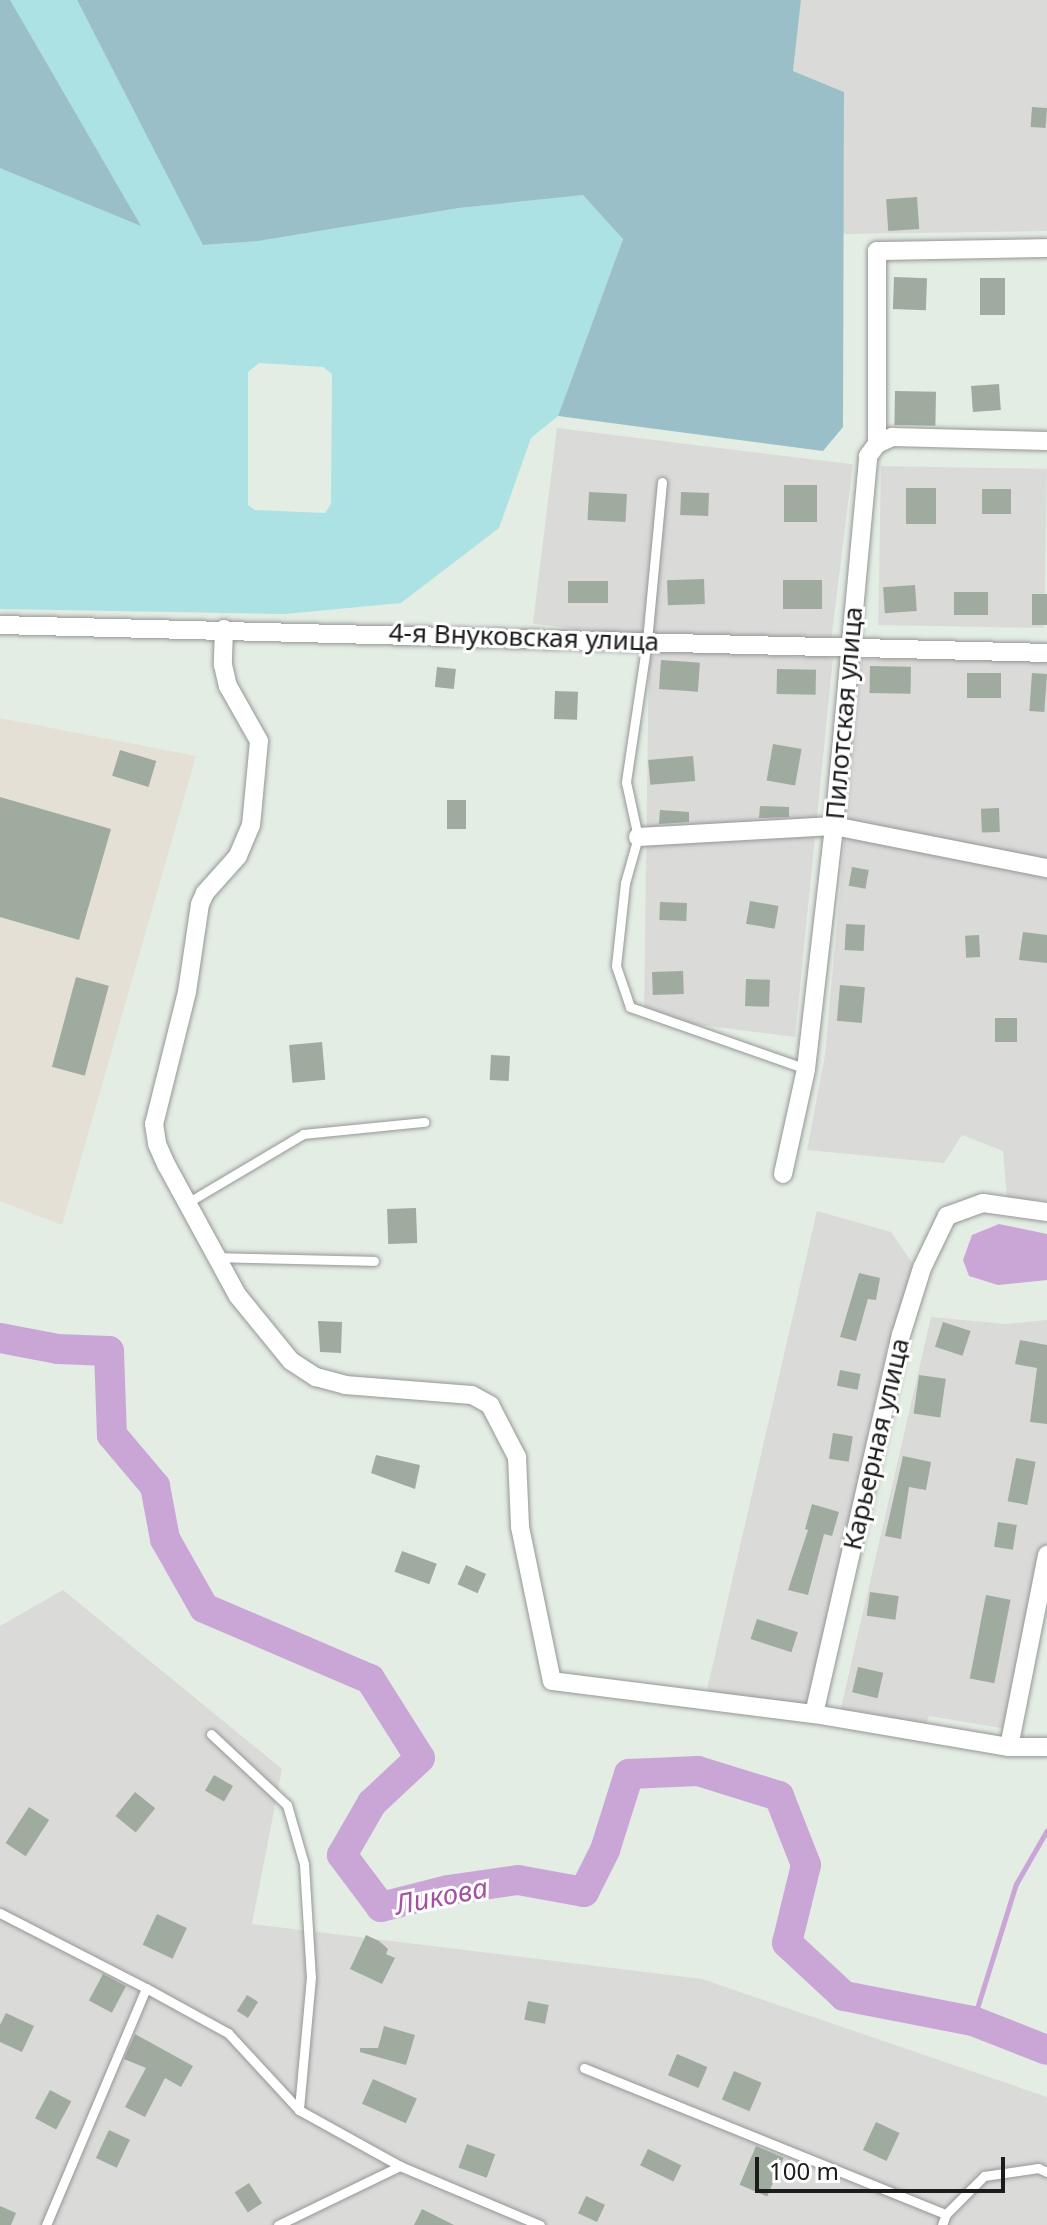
<!DOCTYPE html>
<meta charset="utf-8">
<style>
body{margin:0}
#map{position:relative;width:1047px;height:2225px;overflow:hidden;background:#e3ede4;font-family:"Noto Sans",sans-serif}
div>[style]{position:absolute}
[style*='--x']{left:calc(var(--x)*1px);top:calc(var(--y)*1px);width:calc(var(--w)*1px);rotate:calc(var(--a)*1deg)}
.residential>*{inset:0;background:#dadad9;transform-origin:0 0}
.industrial>*{inset:0;background:#e5e0d5}
.grass>*{inset:0;background:#ace2e3}
.forest>*{inset:0;background:#9bbfc8}
.water>*{inset:0;background:#caa6d7}
.stream>*{height:5px;margin:-2.5px;padding:0 2.5px;transform-origin:2.5px;border-radius:2.5px;background:#caa6d7}
.river>*{height:30px;margin:-15px;padding:0 15px;transform-origin:15px;border-radius:15px;background:#caa6d7}
.building>*{inset:0;background:#9fab9f;transform-origin:0 0}
.roads{filter:drop-shadow(0 0 2px #969696) drop-shadow(0 0 2px #969696)}
.lane>*{height:9px;margin:-4.5px;padding:0 4.5px;transform-origin:4.5px;border-radius:4.5px;background:#fff}
.street>*{height:18px;margin:-9px;padding:0 9px;transform-origin:9px;border-radius:9px;background:#fff}
span{translate:-50% -50%;white-space:nowrap;text-align:center;line-height:1.15;-webkit-text-stroke:6px #fff;paint-order:stroke}
.street-label{font-size:26px;color:#1c1c1c}
.water-label{font-size:28px;color:#a351a2;font-style:italic}
.scale{position:absolute;left:755px;top:2157px;width:250px;height:36px;box-sizing:border-box;border:4px solid #1c1c1c;border-top:0;padding-left:10px;font-size:24px;line-height:28px;white-space:nowrap;color:#1c1c1c;-webkit-text-stroke:6px #fff;paint-order:stroke}
</style>
<div id="map">
<div class="residential">
<div style="clip-path:polygon(801px 0,1047px 0,1047px 231px,843px 234px,844px 92px,793px 71px)"></div>
<div style="left:557px;top:428px;width:298px;height:197px;rotate:7deg"></div>
<div style="left:881px;top:466px;width:166px;height:159px;rotate:1deg"></div>
<div style="clip-path:polygon(649px 651px,833px 658px,795px 1037px,644px 1018px)"></div>
<div style="clip-path:polygon(862px 659px,1047px 659px,1047px 862px,844px 822px)"></div>
<div style="clip-path:polygon(845px 835px,1047px 876px,1047px 1201px,1007px 1198px,1003px 1151px,962px 1135px,944px 1163px,807px 1150px,825px 1055px)"></div>
<div style="clip-path:polygon(817px 1211px,891px 1232px,915px 1267px,887px 1347px,808px 1711px,707px 1690px)"></div>
<div style="clip-path:polygon(931px 1317px,1006px 1324px,1047px 1320px,1047px 1551px,1013px 1730px,929px 1716px,924px 1731px,840px 1712px)"></div>
<div style="clip-path:polygon(63px 1590px,282px 1769px,252px 1924px,702px 1979px,1047px 2097px,1047px 2225px,0 2225px,0 1626px)"></div>
</div>
<div class="industrial">
<div style="clip-path:polygon(0 718px,196px 756px,62px 1225px,0 1201px)"></div>
</div>
<div class="grass">
<div style="clip-path:polygon(evenodd,0 0,77px 0,204px 245px,257px 241px,459px 208px,583px 194px,623px 239px,558px 416px,531px 438px,499px 528px,401px 603px,285px 614px,0 609px,0 0,259px 363px,323px 367px,332px 374px,331px 504px,325px 513px,255px 510px,248px 505px,248px 372px,259px 363px)"></div>
</div>
<div class="forest">
<div style="clip-path:polygon(0 0,10px 0,141px 226px,0 168px)"></div>
<div style="clip-path:polygon(77px 0,801px 0,793px 71px,844px 92px,843px 427px,823px 451px,558px 416px,623px 239px,583px 195px,459px 208px,258px 241px,203px 245px)"></div>
</div>
<div class="water">
<div style="clip-path:polygon(999px 1224px,1047px 1234px,1047px 1280px,998px 1285px,969px 1276px,963px 1260px,972px 1235px)"></div>
</div>
<div class="stream">
<div style="--x:973;--y:2021;--w:144;--a:-72.6"></div>
<div style="--x:1016;--y:1884;--w:62;--a:-60.1"></div>
</div>
<div class="river">
<div style="--x:0;--y:1338;--w:59;--a:10.7"></div>
<div style="--x:58;--y:1349;--w:51;--a:2.2"></div>
<div style="--x:109;--y:1351;--w:84;--a:88"></div>
<div style="--x:112;--y:1435;--w:67;--a:49.9"></div>
<div style="--x:155;--y:1486;--w:54;--a:79.3"></div>
<div style="--x:165;--y:1539;--w:79;--a:60.5"></div>
<div style="--x:204;--y:1608;--w:181;--a:23.2"></div>
<div style="--x:370;--y:1679;--w:93;--a:57.7"></div>
<div style="--x:420;--y:1758;--w:66;--a:136.8"></div>
<div style="--x:372;--y:1803;--w:60;--a:120"></div>
<div style="--x:342;--y:1855;--w:65;--a:53.1"></div>
<div style="--x:381;--y:1907;--w:69;--a:-14.2"></div>
<div style="--x:448;--y:1890;--w:71;--a:-8.1"></div>
<div style="--x:518;--y:1880;--w:67;--a:10.3"></div>
<div style="--x:584;--y:1892;--w:47;--a:-63.4"></div>
<div style="--x:605;--y:1850;--w:80;--a:-72.5"></div>
<div style="--x:629;--y:1774;--w:69;--a:-2.5"></div>
<div style="--x:698;--y:1771;--w:85;--a:17.2"></div>
<div style="--x:779;--y:1796;--w:74;--a:68.6"></div>
<div style="--x:806;--y:1865;--w:80;--a:103.7"></div>
<div style="--x:787;--y:1943;--w:78;--a:42.9"></div>
<div style="--x:844;--y:1996;--w:131;--a:11"></div>
<div style="--x:973;--y:2021;--w:79;--a:21.4"></div>
</div>
<div class="building">
<div style="left:1032px;top:107px;width:15px;height:20px;rotate:4deg"></div>
<div style="left:917px;top:197px;width:32px;height:31px;rotate:86deg"></div>
<div style="left:894px;top:277px;width:33px;height:32px;rotate:2deg"></div>
<div style="left:980px;top:278px;width:25px;height:37px"></div>
<div style="left:999px;top:384px;width:26px;height:28px;rotate:86deg"></div>
<div style="left:895px;top:391px;width:41px;height:34px;rotate:1deg"></div>
<div style="left:784px;top:485px;width:33px;height:37px"></div>
<div style="left:906px;top:488px;width:30px;height:36px"></div>
<div style="left:982px;top:489px;width:29px;height:25px"></div>
<div style="left:589px;top:492px;width:38px;height:28px;rotate:3deg"></div>
<div style="left:681px;top:492px;width:28px;height:23px;rotate:2deg"></div>
<div style="left:704px;top:579px;width:25px;height:37px;rotate:88deg"></div>
<div style="left:822px;top:580px;width:29px;height:39px;rotate:90deg"></div>
<div style="left:608px;top:581px;width:22px;height:40px;rotate:90deg"></div>
<div style="left:915px;top:585px;width:26px;height:32px;rotate:86deg"></div>
<div style="left:954px;top:592px;width:34px;height:23px"></div>
<div style="left:1032px;top:594px;width:15px;height:31px"></div>
<div style="left:661px;top:660px;width:39px;height:29px;rotate:4deg"></div>
<div style="left:870px;top:666px;width:41px;height:27px;rotate:1deg"></div>
<div style="left:437px;top:667px;width:19px;height:20px;rotate:6deg"></div>
<div style="left:777px;top:669px;width:39px;height:25px;rotate:1deg"></div>
<div style="left:967px;top:673px;width:34px;height:25px"></div>
<div style="left:1032px;top:673px;width:15px;height:38px;rotate:4deg"></div>
<div style="left:555px;top:691px;width:23px;height:28px;rotate:2deg"></div>
<div style="left:773px;top:744px;width:29px;height:37px;rotate:10deg"></div>
<div style="left:120px;top:750px;width:38px;height:27px;rotate:17deg"></div>
<div style="left:693px;top:756px;width:25px;height:45px;rotate:85deg"></div>
<div style="clip-path:polygon(0 797px,111px 829px,79px 940px,0 917px)"></div>
<div style="left:447px;top:800px;width:19px;height:29px"></div>
<div style="clip-path:polygon(760px 806px,789px 807px,789px 817px,759px 818px)"></div>
<div style="left:999px;top:808px;width:24px;height:18px;rotate:88deg"></div>
<div style="clip-path:polygon(660px 810px,689px 812px,689px 822px,659px 824px)"></div>
<div style="left:852px;top:867px;width:17px;height:19px;rotate:10deg"></div>
<div style="left:750px;top:901px;width:29px;height:23px;rotate:10deg"></div>
<div style="left:660px;top:902px;width:27px;height:18px;rotate:2deg"></div>
<div style="left:846px;top:924px;width:19px;height:26px;rotate:3deg"></div>
<div style="clip-path:polygon(1023px 932px,1047px 935px,1047px 963px,1019px 960px)"></div>
<div style="left:979px;top:935px;width:22px;height:14px;rotate:87deg"></div>
<div style="left:683px;top:971px;width:23px;height:31px;rotate:88deg"></div>
<div style="left:76px;top:977px;width:34px;height:93px;rotate:15deg"></div>
<div style="left:746px;top:979px;width:24px;height:27px;rotate:2deg"></div>
<div style="left:840px;top:985px;width:25px;height:36px;rotate:5deg"></div>
<div style="left:1017px;top:1018px;width:24px;height:22px;rotate:90deg"></div>
<div style="left:322px;top:1042px;width:38px;height:33px;rotate:85deg"></div>
<div style="left:491px;top:1055px;width:19px;height:25px;rotate:3deg"></div>
<div style="left:416px;top:1208px;width:35px;height:29px;rotate:88deg"></div>
<div style="clip-path:polygon(859px 1273px,880px 1278px,876px 1300px,868px 1299px,856px 1341px,840px 1337px)"></div>
<div style="clip-path:polygon(318px 1321px,342px 1322px,341px 1353px,320px 1352px)"></div>
<div style="left:943px;top:1322px;width:29px;height:26px;rotate:18deg"></div>
<div style="clip-path:polygon(1020px 1340px,1047px 1345px,1047px 1424px,1030px 1422px,1037px 1368px,1015px 1364px)"></div>
<div style="left:840px;top:1370px;width:21px;height:16px;rotate:11deg"></div>
<div style="left:919px;top:1375px;width:27px;height:39px;rotate:8deg"></div>
<div style="left:833px;top:1433px;width:20px;height:26px;rotate:9deg"></div>
<div style="clip-path:polygon(376px 1455px,420px 1465px,415px 1489px,371px 1473px)"></div>
<div style="clip-path:polygon(903px 1456px,931px 1462px,926px 1490px,909px 1487px,901px 1539px,885px 1536px)"></div>
<div style="left:1016px;top:1458px;width:20px;height:44px;rotate:11deg"></div>
<div style="clip-path:polygon(812px 1504px,839px 1512px,832px 1536px,824px 1534px,808px 1595px,788px 1590px,808px 1530px,805px 1529px)"></div>
<div style="left:998px;top:1522px;width:19px;height:25px;rotate:9deg"></div>
<div style="left:402px;top:1551px;width:37px;height:22px;rotate:20deg"></div>
<div style="left:466px;top:1565px;width:22px;height:21px;rotate:24deg"></div>
<div style="left:870px;top:1592px;width:29px;height:24px;rotate:8deg"></div>
<div style="left:986px;top:1595px;width:25px;height:85px;rotate:11deg"></div>
<div style="left:757px;top:1619px;width:43px;height:21px;rotate:18deg"></div>
<div style="left:858px;top:1667px;width:26px;height:26px;rotate:13deg"></div>
<div style="left:214px;top:1775px;width:22px;height:18px;rotate:30deg"></div>
<div style="left:135px;top:1792px;width:26px;height:31px;rotate:39deg"></div>
<div style="left:29px;top:1807px;width:24px;height:43px;rotate:33deg"></div>
<div style="left:157px;top:1914px;width:33px;height:34px;rotate:25deg"></div>
<div style="clip-path:polygon(366px 1935px,379px 1941px,388px 1949px,386px 1954px,395px 1958px,382px 1984px,350px 1969px)"></div>
<div style="left:103px;top:1974px;width:26px;height:30px;rotate:28deg"></div>
<div style="left:247px;top:1995px;width:13px;height:19px;rotate:32deg"></div>
<div style="left:528px;top:2001px;width:21px;height:19px;rotate:11deg"></div>
<div style="clip-path:polygon(6px 2013px,34px 2026px,22px 2052px,0 2042px,0 2025px)"></div>
<div style="clip-path:polygon(384px 2026px,415px 2035px,406px 2065px,360px 2052px,360px 2048px,378px 2048px)"></div>
<div style="clip-path:polygon(135px 2034px,193px 2066px,181px 2087px,165px 2078px,145px 2117px,125px 2107px,146px 2068px,124px 2059px)"></div>
<div style="left:677px;top:2054px;width:33px;height:23px;rotate:23deg"></div>
<div style="left:734px;top:2071px;width:30px;height:31px;rotate:23deg"></div>
<div style="left:373px;top:2079px;width:48px;height:27px;rotate:24deg"></div>
<div style="left:50px;top:2090px;width:24px;height:32px;rotate:28deg"></div>
<div style="left:876px;top:2122px;width:26px;height:31px;rotate:25deg"></div>
<div style="left:109px;top:2130px;width:23px;height:31px;rotate:25deg"></div>
<div style="left:467px;top:2144px;width:30px;height:25px;rotate:20deg"></div>
<div style="left:756px;top:2146px;width:30px;height:42px;rotate:23deg"></div>
<div style="left:648px;top:2149px;width:37px;height:18px;rotate:26deg"></div>
<div style="left:249px;top:2183px;width:24px;height:17px;rotate:57deg"></div>
<div style="left:586px;top:2196px;width:21px;height:19px;rotate:25deg"></div>
<div style="clip-path:polygon(0 2206px,16px 2213px,11px 2225px,0 2225px)"></div>
<div style="clip-path:polygon(422px 2209px,454px 2225px,414px 2225px)"></div>
</div>
<div class="roads">
<div class="lane">
<div style="--x:662;--y:482;--w:160;--a:95.4"></div>
<div style="--x:647;--y:641;--w:143;--a:98.5"></div>
<div style="--x:626;--y:782;--w:56;--a:77.7"></div>
<div style="--x:638;--y:837;--w:48;--a:105.8"></div>
<div style="--x:625;--y:883;--w:83;--a:96.2"></div>
<div style="--x:616;--y:966;--w:43;--a:71.1"></div>
<div style="--x:630;--y:1007;--w:187;--a:19.4"></div>
<div style="--x:187;--y:1203;--w:135;--a:-30.7"></div>
<div style="--x:303;--y:1134;--w:122;--a:-5.7"></div>
<div style="--x:215;--y:1257;--w:159;--a:1.4"></div>
<div style="--x:211;--y:1734;--w:104;--a:43.1"></div>
<div style="--x:287;--y:1805;--w:61;--a:73.9"></div>
<div style="--x:304;--y:1864;--w:113;--a:86.5"></div>
<div style="--x:311;--y:1977;--w:134;--a:95.2"></div>
<div style="--x:0;--y:1913;--w:164;--a:27.2"></div>
<div style="--x:584;--y:2068;--w:390;--a:22"></div>
<div style="--x:46;--y:2225;--w:257;--a:-67.1"></div>
<div style="--x:146;--y:1988;--w:94;--a:28.8"></div>
<div style="--x:228;--y:2033;--w:105;--a:47.3"></div>
<div style="--x:299;--y:2110;--w:115;--a:29"></div>
<div style="--x:278;--y:2225;--w:136;--a:-25.8"></div>
<div style="--x:400;--y:2166;--w:152;--a:22.9"></div>
<div style="--x:942;--y:2225;--w:12;--a:-70"></div>
<div style="--x:946;--y:2214;--w:54;--a:-45"></div>
<div style="--x:984;--y:2176;--w:55;--a:-8.4"></div>
<div style="--x:1038;--y:2168;--w:10;--a:24"></div>
</div>
<div class="street">
<div style="--x:877;--y:444;--w:17;--a:-25"></div>
<div style="--x:892;--y:437;--w:155;--a:1.5"></div>
<div style="--x:0;--y:625;--w:1047;--a:1.53"></div>
<div style="--x:224;--y:629;--w:36;--a:92"></div>
<div style="--x:223;--y:665;--w:22;--a:77"></div>
<div style="--x:228;--y:686;--w:63;--a:60.6"></div>
<div style="--x:259;--y:741;--w:84;--a:95.4"></div>
<div style="--x:251;--y:825;--w:34;--a:113"></div>
<div style="--x:238;--y:856;--w:50;--a:131.7"></div>
<div style="--x:205;--y:893;--w:12;--a:114"></div>
<div style="--x:200;--y:904;--w:89;--a:98.4"></div>
<div style="--x:187;--y:992;--w:136;--a:104"></div>
<div style="--x:154;--y:1124;--w:20;--a:81"></div>
<div style="--x:157;--y:1144;--w:24;--a:66"></div>
<div style="--x:167;--y:1166;--w:148;--a:61.4"></div>
<div style="--x:238;--y:1296;--w:84;--a:50.8"></div>
<div style="--x:291;--y:1361;--w:30;--a:33"></div>
<div style="--x:316;--y:1377;--w:30;--a:15"></div>
<div style="--x:345;--y:1385;--w:127;--a:4.5"></div>
<div style="--x:472;--y:1395;--w:21;--a:29"></div>
<div style="--x:490;--y:1405;--w:59;--a:62.6"></div>
<div style="--x:517;--y:1457;--w:70;--a:87.5"></div>
<div style="--x:520;--y:1527;--w:157;--a:78.3"></div>
<div style="--x:552;--y:1681;--w:264;--a:7.2"></div>
<div style="--x:814;--y:1714;--w:198;--a:9.6"></div>
<div style="--x:1009;--y:1747;--w:38;--a:0"></div>
<div style="--x:638;--y:837;--w:196;--a:-3.2"></div>
<div style="--x:834;--y:826;--w:217;--a:11.2"></div>
<div style="--x:783;--y:1174;--w:107;--a:-77.6"></div>
<div style="--x:806;--y:1069;--w:245;--a:-83.4"></div>
<div style="--x:834;--y:826;--w:372;--a:-84.7"></div>
<div style="--x:868;--y:456;--w:15;--a:-53"></div>
<div style="--x:877;--y:444;--w:193;--a:-90"></div>
<div style="--x:877;--y:251;--w:170;--a:-1"></div>
<div style="--x:814;--y:1714;--w:389;--a:-77.1"></div>
<div style="--x:901;--y:1335;--w:70;--a:-72.6"></div>
<div style="--x:922;--y:1268;--w:58;--a:-64.3"></div>
<div style="--x:947;--y:1216;--w:38;--a:-20"></div>
<div style="--x:983;--y:1203;--w:65;--a:8"></div>
<div style="--x:1009;--y:1747;--w:196;--a:-78.8"></div>
</div>
</div>
<div class="street-label">
<span style="left:524px;top:637px;rotate:2deg">4-я Внуковская улица</span>
<span style="left:844px;top:713px;rotate:-85deg">Пилотская улица</span>
<span style="left:876px;top:1444px;rotate:-77deg">Карьерная улица</span>
</div>
<div class="water-label">
<span style="left:441px;top:1895px;rotate:-11deg">Ликова</span>
</div>
<div class="scale">100 m</div>
</div>
